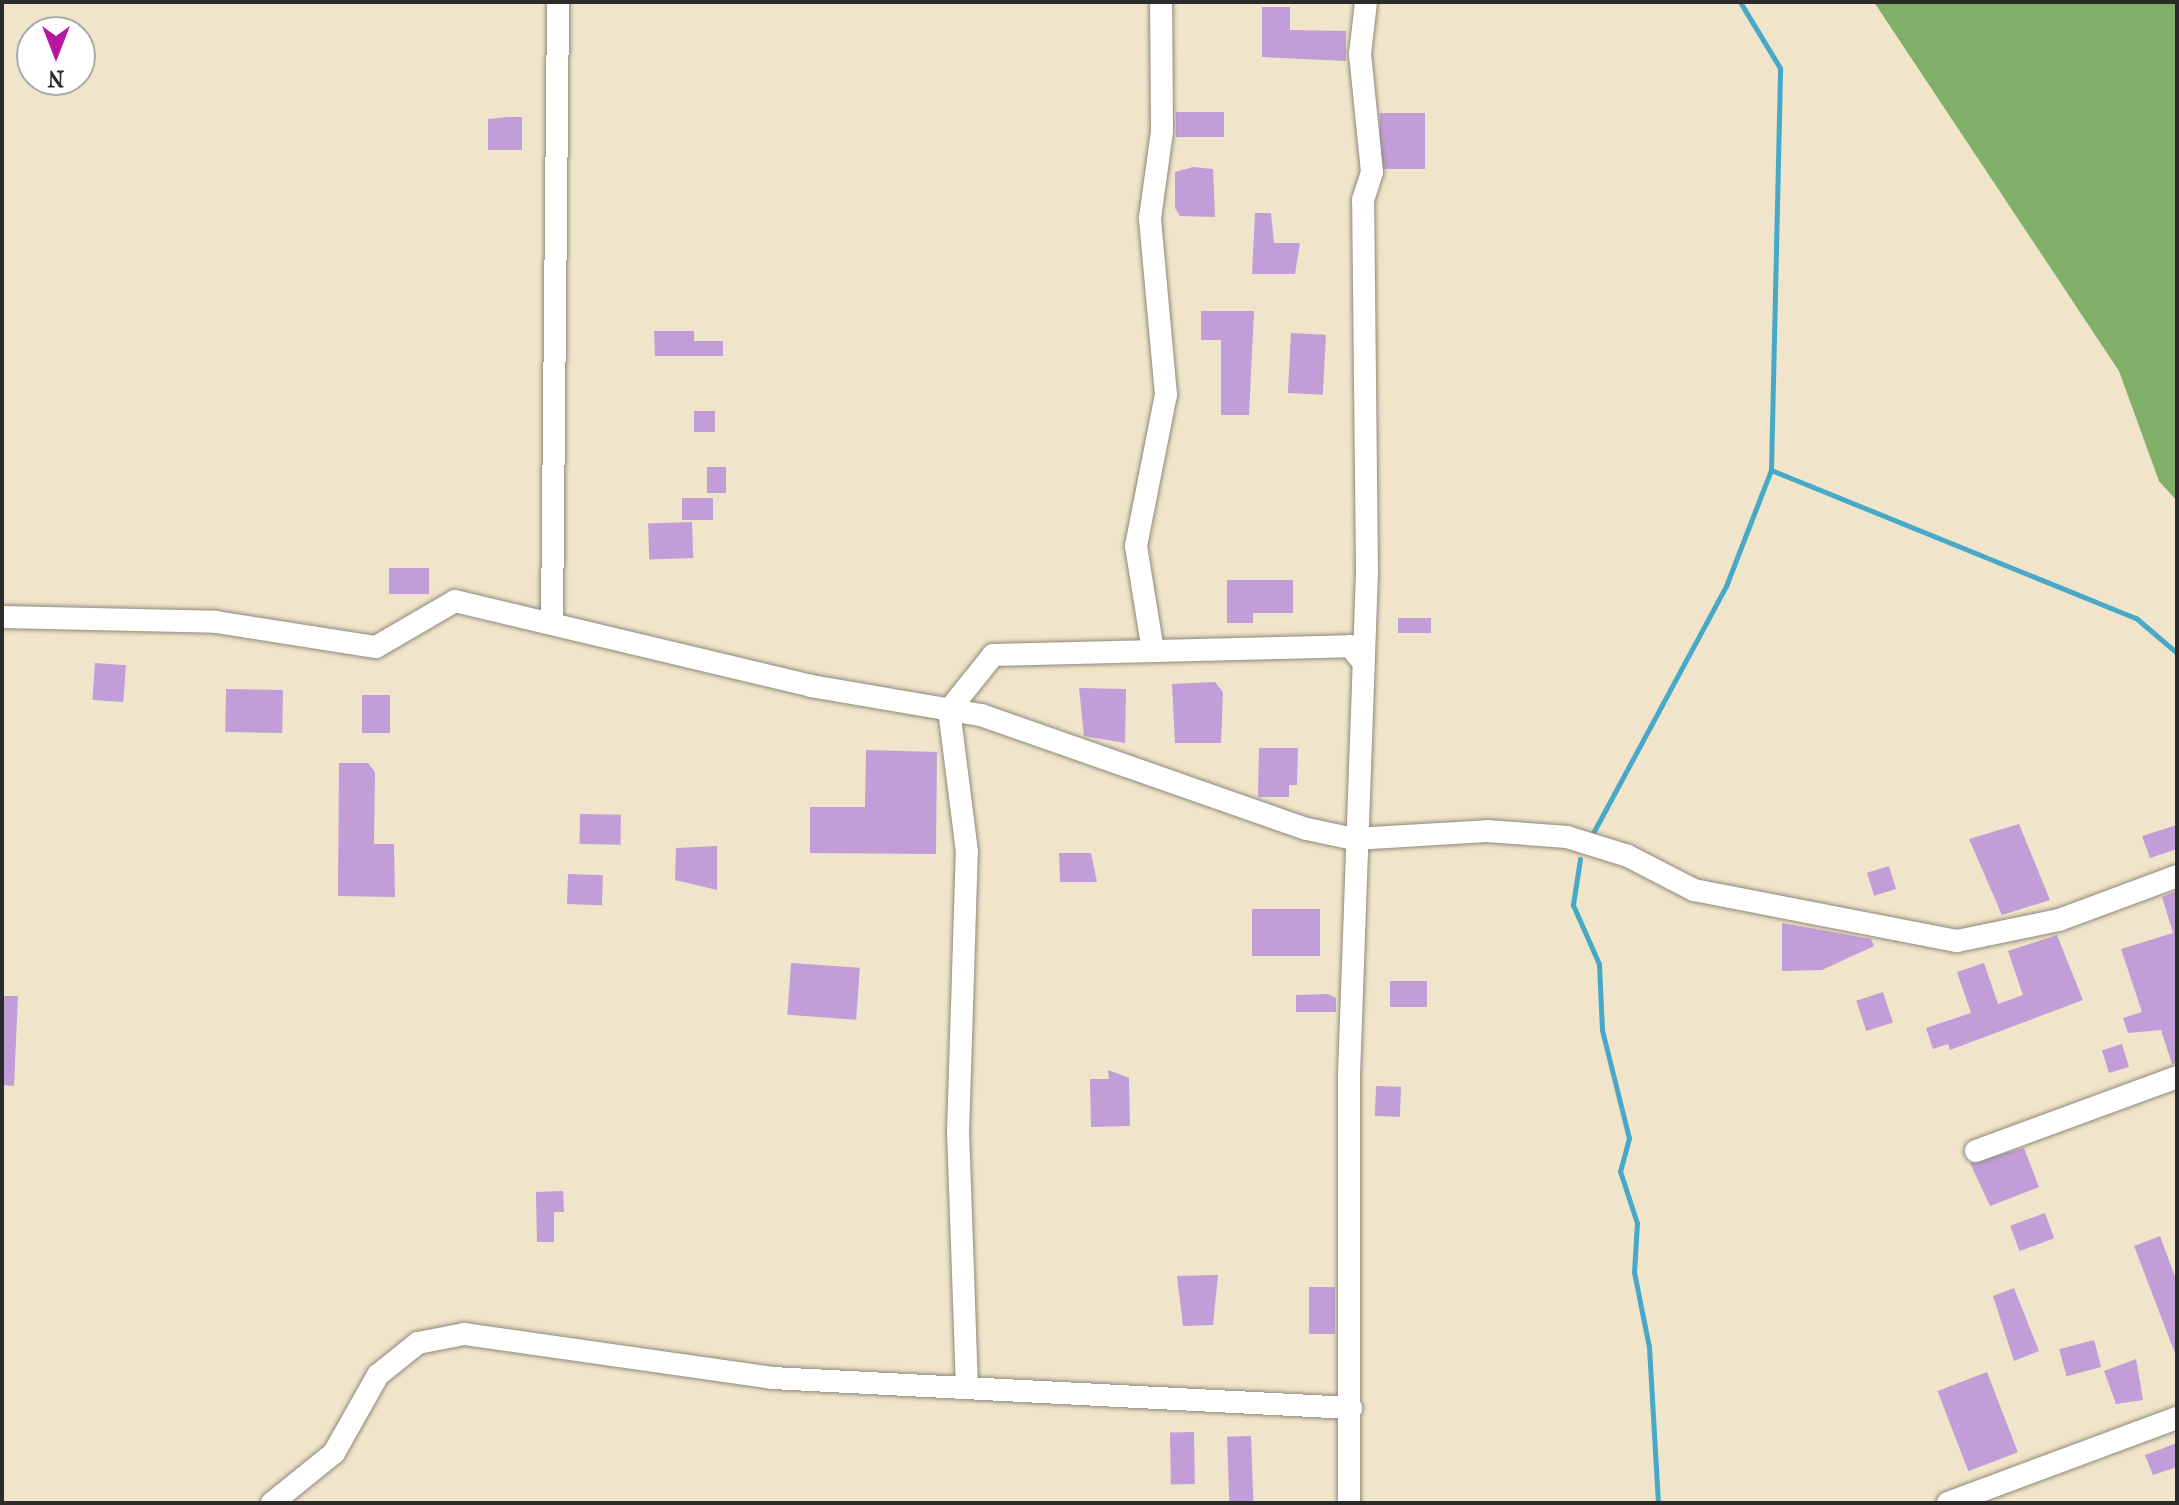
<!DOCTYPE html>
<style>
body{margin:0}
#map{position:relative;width:2179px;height:1505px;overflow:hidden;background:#f0e5ca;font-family:"IM FELL French Canon",serif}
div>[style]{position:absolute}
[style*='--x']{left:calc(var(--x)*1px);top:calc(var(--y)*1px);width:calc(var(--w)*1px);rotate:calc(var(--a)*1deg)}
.forest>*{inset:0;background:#80af68}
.stream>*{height:5px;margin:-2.5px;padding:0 2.5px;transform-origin:2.5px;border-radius:2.5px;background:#48a8c8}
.building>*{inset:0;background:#c19ed7;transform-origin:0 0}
.roads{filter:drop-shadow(0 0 2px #8e887a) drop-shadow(0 0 2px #8e887a)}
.minor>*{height:22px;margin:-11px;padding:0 11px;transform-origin:11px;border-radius:11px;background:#fff}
span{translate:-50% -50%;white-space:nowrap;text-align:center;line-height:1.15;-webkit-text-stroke:8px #fff;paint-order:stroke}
.frame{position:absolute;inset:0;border:4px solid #2b2b2b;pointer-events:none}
.north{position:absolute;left:16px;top:16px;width:80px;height:80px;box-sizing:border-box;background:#fff;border:2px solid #aaa;border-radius:50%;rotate:180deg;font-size:22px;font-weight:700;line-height:32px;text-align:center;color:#2b2b2b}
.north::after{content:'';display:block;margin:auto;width:28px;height:36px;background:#b5179e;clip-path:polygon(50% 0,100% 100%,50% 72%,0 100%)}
</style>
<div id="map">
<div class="forest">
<div style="clip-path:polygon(1874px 2px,2177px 2px,2177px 501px,2159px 481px,2119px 371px)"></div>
</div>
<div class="stream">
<div style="--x:1771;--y:470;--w:394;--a:22.1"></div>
<div style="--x:2136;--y:618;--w:54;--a:40.5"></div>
<div style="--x:1593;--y:833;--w:281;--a:-61.7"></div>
<div style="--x:1726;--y:586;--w:124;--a:-68.8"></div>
<div style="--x:1771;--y:470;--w:402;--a:-88.7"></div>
<div style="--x:1780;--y:68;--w:77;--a:-121.2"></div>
<div style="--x:1580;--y:859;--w:47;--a:98.7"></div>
<div style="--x:1573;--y:905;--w:64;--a:66.2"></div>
<div style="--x:1599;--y:964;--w:66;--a:87.4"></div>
<div style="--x:1602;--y:1030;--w:111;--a:76"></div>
<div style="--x:1629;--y:1138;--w:34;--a:105"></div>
<div style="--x:1620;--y:1171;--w:55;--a:71.9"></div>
<div style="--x:1637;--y:1223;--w:49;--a:93.5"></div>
<div style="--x:1634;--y:1272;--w:76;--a:78.7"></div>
<div style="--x:1649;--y:1347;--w:156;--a:86.7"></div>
</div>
<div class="building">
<div style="clip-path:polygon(1262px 7px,1290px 7px,1290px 30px,1346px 31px,1346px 61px,1262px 57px)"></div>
<div style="left:1176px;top:112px;width:48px;height:25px"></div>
<div style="left:1380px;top:113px;width:45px;height:56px"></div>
<div style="clip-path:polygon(508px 117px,522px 117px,522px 150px,488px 150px,488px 119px)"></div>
<div style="clip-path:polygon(1193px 167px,1213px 169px,1215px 217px,1180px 216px,1175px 208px,1175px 172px)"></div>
<div style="clip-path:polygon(1255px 213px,1271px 213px,1274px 243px,1300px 243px,1295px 274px,1252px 274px)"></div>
<div style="clip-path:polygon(1201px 311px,1254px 311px,1249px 415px,1221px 415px,1221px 340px,1201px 340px)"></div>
<div style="clip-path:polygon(654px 331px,694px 331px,694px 341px,723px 341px,723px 356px,655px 356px)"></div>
<div style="left:1291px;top:333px;width:35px;height:60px;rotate:3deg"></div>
<div style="left:694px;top:411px;width:21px;height:21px"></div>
<div style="left:707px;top:467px;width:19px;height:26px"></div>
<div style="left:682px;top:498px;width:31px;height:22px"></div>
<div style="left:692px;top:522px;width:36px;height:44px;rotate:88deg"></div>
<div style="left:389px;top:568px;width:40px;height:26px"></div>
<div style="clip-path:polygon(1227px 580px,1293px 580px,1293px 613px,1253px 613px,1253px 623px,1227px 623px)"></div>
<div style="left:1398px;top:618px;width:33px;height:15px"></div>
<div style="left:95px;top:663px;width:31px;height:37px;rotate:4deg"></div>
<div style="clip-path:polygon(1215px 682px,1223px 692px,1221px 743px,1175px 743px,1172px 684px)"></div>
<div style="clip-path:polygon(1079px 688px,1126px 689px,1125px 743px,1084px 736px)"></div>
<div style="left:226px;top:689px;width:57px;height:43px;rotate:1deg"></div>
<div style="left:362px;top:695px;width:28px;height:38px"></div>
<div style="clip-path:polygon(1259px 748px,1298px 748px,1297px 785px,1289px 785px,1289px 797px,1258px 797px)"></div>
<div style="clip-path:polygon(866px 750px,937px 752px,936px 854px,810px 853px,810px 807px,865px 807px)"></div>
<div style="clip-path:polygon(339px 763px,368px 763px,375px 772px,374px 844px,394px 844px,395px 897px,338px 896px)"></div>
<div style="left:580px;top:814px;width:41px;height:30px;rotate:1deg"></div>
<div style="clip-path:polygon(2019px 824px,2050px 900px,2002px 915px,1969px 839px)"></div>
<div style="clip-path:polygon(2177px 825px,2177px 849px,2150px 858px,2142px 836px)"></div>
<div style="clip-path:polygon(717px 846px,717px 890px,675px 880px,676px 848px)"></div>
<div style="clip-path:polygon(1059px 853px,1091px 853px,1097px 882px,1060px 882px)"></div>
<div style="left:1889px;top:866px;width:24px;height:23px;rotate:73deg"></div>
<div style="left:568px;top:874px;width:35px;height:30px;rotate:2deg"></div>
<div style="clip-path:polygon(2177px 891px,2177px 1063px,2172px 1064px,2161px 1030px,2128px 1033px,2123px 1018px,2142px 1012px,2121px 949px,2173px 933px,2162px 897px)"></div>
<div style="left:1320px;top:909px;width:47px;height:68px;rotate:90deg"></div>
<div style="clip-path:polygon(1782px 923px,1871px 939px,1874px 946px,1822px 970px,1782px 971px)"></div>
<div style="clip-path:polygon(2057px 935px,2083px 1000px,1950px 1050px,1948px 1044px,1933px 1049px,1926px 1028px,1971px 1013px,1957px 972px,1984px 963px,1998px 1004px,2023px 995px,2008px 951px)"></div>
<div style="left:791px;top:963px;width:69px;height:52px;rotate:4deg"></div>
<div style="left:1390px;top:981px;width:37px;height:26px"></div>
<div style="left:1883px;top:992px;width:32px;height:28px;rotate:72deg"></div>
<div style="clip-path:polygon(1328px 994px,1336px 998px,1336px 1012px,1296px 1012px,1296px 995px)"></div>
<div style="clip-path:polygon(2px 996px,18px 996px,14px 1086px,2px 1085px)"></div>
<div style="left:2122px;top:1044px;width:24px;height:21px;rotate:73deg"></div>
<div style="clip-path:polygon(1108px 1070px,1129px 1078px,1130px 1126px,1091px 1127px,1090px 1079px,1109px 1079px)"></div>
<div style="left:1376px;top:1086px;width:25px;height:30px;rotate:2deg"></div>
<div style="clip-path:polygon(2024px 1148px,2039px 1187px,1990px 1206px,1970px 1163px)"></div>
<div style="clip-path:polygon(563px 1191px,564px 1212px,554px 1212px,554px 1242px,537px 1242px,536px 1192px)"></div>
<div style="left:2045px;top:1213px;width:27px;height:37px;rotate:70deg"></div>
<div style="clip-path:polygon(2160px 1236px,2177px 1282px,2176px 1356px,2134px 1246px)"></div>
<div style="clip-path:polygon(1218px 1275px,1213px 1325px,1183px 1326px,1177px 1276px)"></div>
<div style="left:1309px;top:1287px;width:26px;height:47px"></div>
<div style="clip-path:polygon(2014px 1288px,2039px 1351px,2014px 1361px,1993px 1296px)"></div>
<div style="left:2094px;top:1340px;width:28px;height:36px;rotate:75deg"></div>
<div style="clip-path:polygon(2136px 1359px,2143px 1400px,2116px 1404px,2104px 1371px)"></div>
<div style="left:1987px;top:1372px;width:86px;height:53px;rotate:69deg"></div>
<div style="left:1194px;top:1432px;width:52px;height:24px;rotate:89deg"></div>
<div style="left:1251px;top:1436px;width:65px;height:24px;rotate:88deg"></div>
<div style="clip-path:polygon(2177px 1443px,2177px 1467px,2153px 1475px,2145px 1455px)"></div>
</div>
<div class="roads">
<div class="minor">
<div style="--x:2;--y:617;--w:214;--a:1.3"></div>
<div style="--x:216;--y:622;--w:162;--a:8.9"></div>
<div style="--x:376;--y:647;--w:91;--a:-30.2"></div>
<div style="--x:455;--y:601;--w:366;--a:13.4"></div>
<div style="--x:811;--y:686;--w:172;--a:9.7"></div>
<div style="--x:981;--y:715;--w:345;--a:19.3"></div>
<div style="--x:1307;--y:829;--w:48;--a:12"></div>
<div style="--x:1354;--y:839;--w:133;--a:-3.4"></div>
<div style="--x:1487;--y:831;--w:80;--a:4.3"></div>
<div style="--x:1567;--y:837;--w:64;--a:17.3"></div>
<div style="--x:1628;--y:856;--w:74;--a:27.3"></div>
<div style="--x:1694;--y:890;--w:268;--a:11"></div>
<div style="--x:1957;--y:941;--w:104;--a:-11.6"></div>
<div style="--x:2059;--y:920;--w:126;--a:-20.4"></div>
<div style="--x:552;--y:620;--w:618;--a:-89.44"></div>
<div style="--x:1153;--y:651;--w:106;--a:-99.2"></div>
<div style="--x:1136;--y:546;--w:154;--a:-78.8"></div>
<div style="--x:1166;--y:395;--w:178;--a:-95.2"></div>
<div style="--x:1150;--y:218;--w:88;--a:-82.1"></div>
<div style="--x:1162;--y:131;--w:129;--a:-90.4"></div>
<div style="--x:1976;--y:1151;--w:214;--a:-20.2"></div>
<div style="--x:967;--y:1388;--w:255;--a:-92"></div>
<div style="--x:958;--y:1133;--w:281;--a:-88.2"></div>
<div style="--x:967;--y:852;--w:143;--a:-97.2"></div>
<div style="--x:949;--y:710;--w:70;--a:-51.3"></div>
<div style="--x:993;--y:655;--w:357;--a:-1.4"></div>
<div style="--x:1350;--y:646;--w:21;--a:51"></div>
<div style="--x:272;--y:1503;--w:80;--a:-38.9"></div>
<div style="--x:334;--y:1453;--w:90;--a:-60.6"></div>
<div style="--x:378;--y:1375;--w:51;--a:-38.7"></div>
<div style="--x:418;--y:1343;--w:47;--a:-11.1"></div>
<div style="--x:464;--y:1334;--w:311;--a:8.1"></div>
<div style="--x:772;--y:1378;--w:580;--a:2.97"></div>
<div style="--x:1349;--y:1503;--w:428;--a:-90"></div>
<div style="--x:1349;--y:1075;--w:504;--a:-87.95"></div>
<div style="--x:1367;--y:571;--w:371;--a:-90.6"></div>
<div style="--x:1363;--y:200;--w:29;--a:-72"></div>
<div style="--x:1372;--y:172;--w:119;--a:-95.8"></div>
<div style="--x:1360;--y:54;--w:52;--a:-83.4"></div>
<div style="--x:1948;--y:1503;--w:244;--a:-20.4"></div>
</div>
</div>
<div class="frame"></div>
<div class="north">N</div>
</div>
